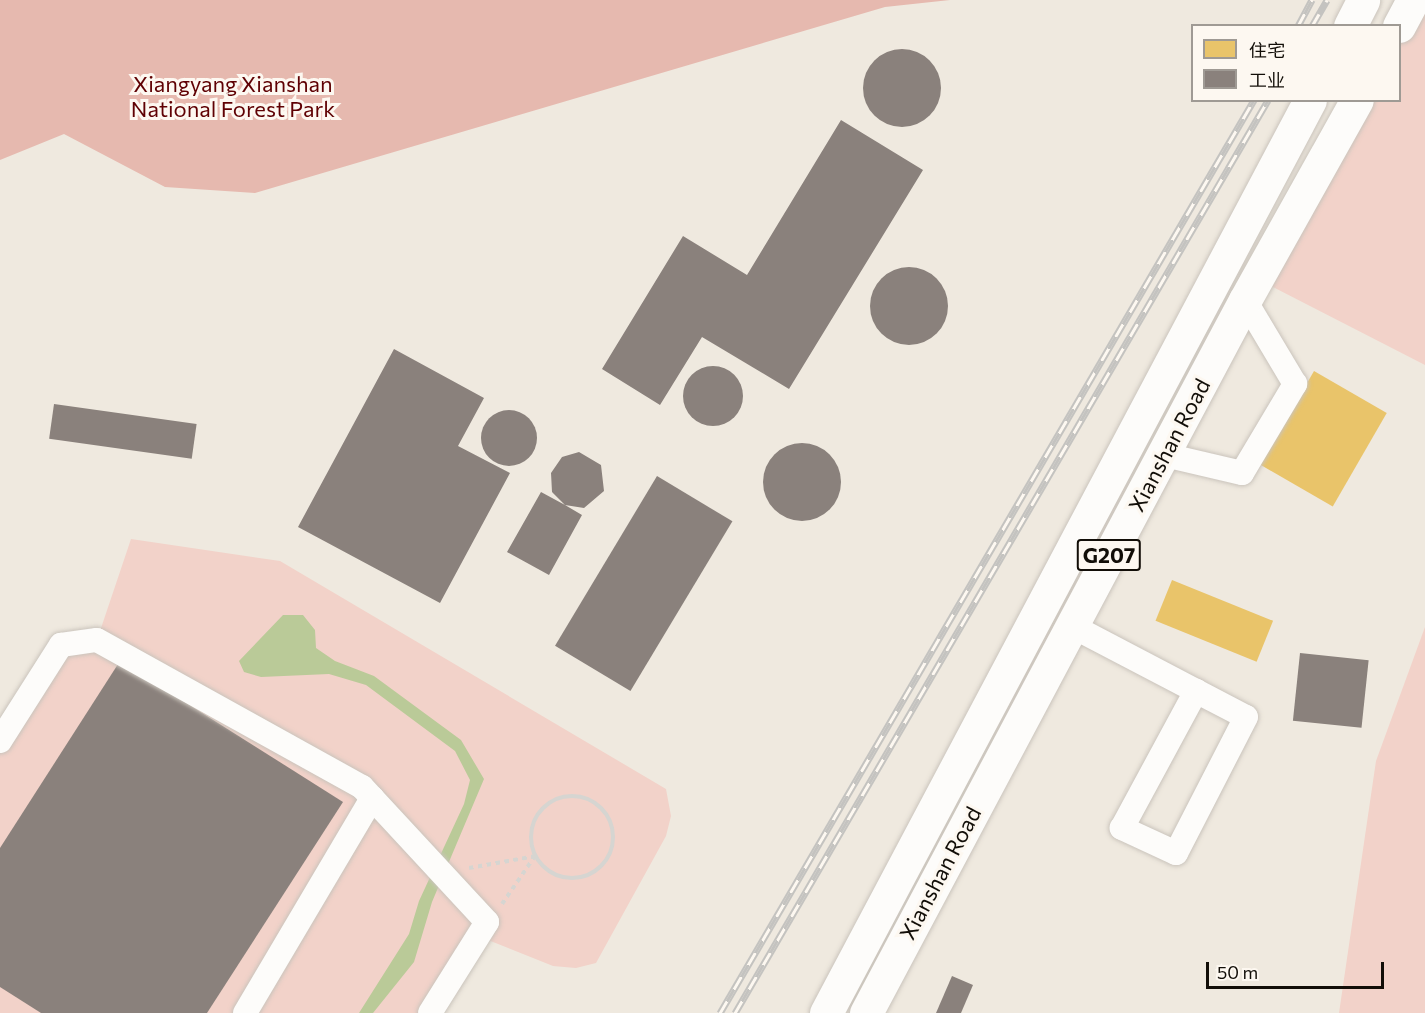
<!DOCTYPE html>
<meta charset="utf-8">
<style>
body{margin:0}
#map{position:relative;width:1425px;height:1013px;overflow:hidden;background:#efe9df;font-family:Commissioner,"Noto Sans SC",sans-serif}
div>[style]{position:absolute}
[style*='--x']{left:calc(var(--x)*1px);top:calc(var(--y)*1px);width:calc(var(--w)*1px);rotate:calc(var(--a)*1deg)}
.green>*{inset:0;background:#f2d2c9}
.forest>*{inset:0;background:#e6b9af}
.water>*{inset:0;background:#baca98}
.homes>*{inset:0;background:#e9c46a;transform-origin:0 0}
.industry>*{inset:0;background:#8a817c;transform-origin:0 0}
.round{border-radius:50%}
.path>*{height:4px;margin-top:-2px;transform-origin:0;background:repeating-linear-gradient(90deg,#d6d5d1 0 4.5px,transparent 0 9px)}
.path>.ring{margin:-2px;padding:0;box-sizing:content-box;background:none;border:4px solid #d6d5d1;border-radius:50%}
.roads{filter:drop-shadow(0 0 2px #cac4bc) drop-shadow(0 0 2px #cac4bc)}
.minor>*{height:24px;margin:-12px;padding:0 12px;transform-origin:12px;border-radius:12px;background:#fdfcfa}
.highway>*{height:33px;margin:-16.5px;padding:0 16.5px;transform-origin:16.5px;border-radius:16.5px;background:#fdfcfa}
.rail>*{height:7px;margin-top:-3.5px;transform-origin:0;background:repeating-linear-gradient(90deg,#fdf8f1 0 14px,#c4c3c0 0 28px);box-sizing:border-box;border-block:2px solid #c4c3c0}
span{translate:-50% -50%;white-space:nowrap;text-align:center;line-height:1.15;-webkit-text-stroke:6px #fdf8f1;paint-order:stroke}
.shield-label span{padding:2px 4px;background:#fdf8f1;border:2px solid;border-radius:4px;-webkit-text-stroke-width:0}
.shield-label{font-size:21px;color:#120e08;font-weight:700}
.park-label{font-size:22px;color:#5f0003}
.street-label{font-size:22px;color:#120e08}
.legend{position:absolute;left:1191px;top:24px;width:210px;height:78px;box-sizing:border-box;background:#fdf8f1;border:2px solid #9f9a94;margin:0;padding:8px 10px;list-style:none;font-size:18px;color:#120e08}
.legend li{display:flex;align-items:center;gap:12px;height:30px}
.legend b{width:30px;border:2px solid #9f9a94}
.scale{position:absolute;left:1206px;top:962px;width:178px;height:27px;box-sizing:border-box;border:3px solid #120e08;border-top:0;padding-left:8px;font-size:18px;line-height:21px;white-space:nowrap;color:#120e08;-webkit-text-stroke:4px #fdf8f1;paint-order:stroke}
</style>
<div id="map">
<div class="green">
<div style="clip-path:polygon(1425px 0,1425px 365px,1271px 286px,1357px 101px,1400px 100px,1400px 26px)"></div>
<div style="clip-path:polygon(131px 539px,280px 561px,666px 789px,671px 816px,666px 836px,596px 963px,576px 968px,553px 966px,478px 936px,430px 1013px,0 1013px,0 741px,61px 645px,97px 640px)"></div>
<div style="clip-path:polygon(1425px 627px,1425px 1013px,1339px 1013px,1376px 761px)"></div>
</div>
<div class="forest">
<div style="clip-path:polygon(0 0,950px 0,885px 7px,255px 193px,165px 187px,64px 134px,0 160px)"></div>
</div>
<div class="water">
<div style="clip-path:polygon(283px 615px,303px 615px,315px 630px,316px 648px,335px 661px,374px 676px,461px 740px,484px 779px,432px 902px,414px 962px,373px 1013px,359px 1013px,409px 934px,419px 901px,464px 804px,470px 780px,455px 751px,366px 685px,329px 674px,261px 677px,244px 672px,239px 661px)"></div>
</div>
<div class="homes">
<div style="left:1314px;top:371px;width:84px;height:108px;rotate:30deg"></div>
<div style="left:1172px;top:580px;width:109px;height:44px;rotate:22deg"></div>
</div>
<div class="industry">
<div class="round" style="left:863px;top:49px;width:78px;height:78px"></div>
<div style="clip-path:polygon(841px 120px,923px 170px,789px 389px,702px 337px,660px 405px,602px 369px,683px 236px,747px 275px)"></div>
<div class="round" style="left:870px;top:267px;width:78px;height:78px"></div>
<div style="clip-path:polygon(394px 349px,484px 398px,458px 446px,510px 473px,440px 603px,298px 527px)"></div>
<div class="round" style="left:683px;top:366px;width:60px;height:60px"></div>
<div style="left:54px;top:404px;width:144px;height:35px;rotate:8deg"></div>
<div class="round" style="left:481px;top:410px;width:56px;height:56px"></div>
<div class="round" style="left:763px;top:443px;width:78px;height:78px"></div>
<div style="clip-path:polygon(579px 452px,601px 465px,604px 491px,584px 508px,565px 505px,582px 515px,549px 575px,507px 552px,541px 492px,565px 505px,552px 492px,551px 473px,562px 457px)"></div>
<div style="left:657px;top:476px;width:88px;height:198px;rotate:31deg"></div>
<div style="left:1300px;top:653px;width:69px;height:68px;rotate:6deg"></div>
<div style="clip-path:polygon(120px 661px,343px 802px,207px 1013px,41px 1013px,0 987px,0 848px)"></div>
<div style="clip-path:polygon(952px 976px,973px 985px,961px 1013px,936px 1013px)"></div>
</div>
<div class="path">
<div class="ring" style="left:531px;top:796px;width:78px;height:78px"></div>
<div style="--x:469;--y:868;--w:68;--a:-10.2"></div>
<div style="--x:502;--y:904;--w:58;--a:-55.5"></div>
</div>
<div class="roads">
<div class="minor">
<div style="--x:1165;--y:455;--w:79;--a:13.2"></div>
<div style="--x:1242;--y:473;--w:104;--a:-59.2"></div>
<div style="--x:1295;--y:384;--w:98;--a:-120.8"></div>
<div style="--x:1070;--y:625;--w:142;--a:27.6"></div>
<div style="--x:1196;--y:691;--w:56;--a:27.5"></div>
<div style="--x:1246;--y:717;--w:153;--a:117.2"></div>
<div style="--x:1176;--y:853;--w:60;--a:-155.2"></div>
<div style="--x:1122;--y:828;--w:156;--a:-61.6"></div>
<div style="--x:0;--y:741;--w:114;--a:-57.6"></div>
<div style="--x:61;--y:645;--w:36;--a:-8"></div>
<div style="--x:97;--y:640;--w:303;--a:29"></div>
<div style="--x:362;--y:787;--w:184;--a:47.2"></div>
<div style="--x:487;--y:922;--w:107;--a:122.1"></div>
<div style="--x:245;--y:1013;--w:250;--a:-59.4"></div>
</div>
<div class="highway">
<div style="--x:1350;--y:26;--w:29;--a:-63"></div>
<div style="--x:1399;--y:26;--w:30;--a:-62"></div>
<div style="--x:826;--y:1013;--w:1033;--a:-62.07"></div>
<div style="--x:866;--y:1013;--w:807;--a:-62.01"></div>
<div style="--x:1245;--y:300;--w:229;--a:-60.8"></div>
</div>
</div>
<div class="rail">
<div style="--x:1298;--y:26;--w:30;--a:-62"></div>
<div style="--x:1312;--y:26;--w:30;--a:-60"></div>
<div style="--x:720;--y:1013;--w:1058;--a:-59.68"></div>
<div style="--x:735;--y:1013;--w:1057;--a:-59.72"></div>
</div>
<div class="shield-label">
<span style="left:1109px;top:555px">G207</span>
</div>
<div class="park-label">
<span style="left:233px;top:96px">Xiangyang Xianshan<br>National Forest Park</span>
</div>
<div class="street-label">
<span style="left:1169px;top:445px;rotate:-62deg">Xianshan Road</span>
<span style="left:940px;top:873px;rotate:-62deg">Xianshan Road</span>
</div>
<ul class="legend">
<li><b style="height:16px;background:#e9c46a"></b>住宅</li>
<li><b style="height:16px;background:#8a817c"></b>工业</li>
</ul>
<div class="scale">50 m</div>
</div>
